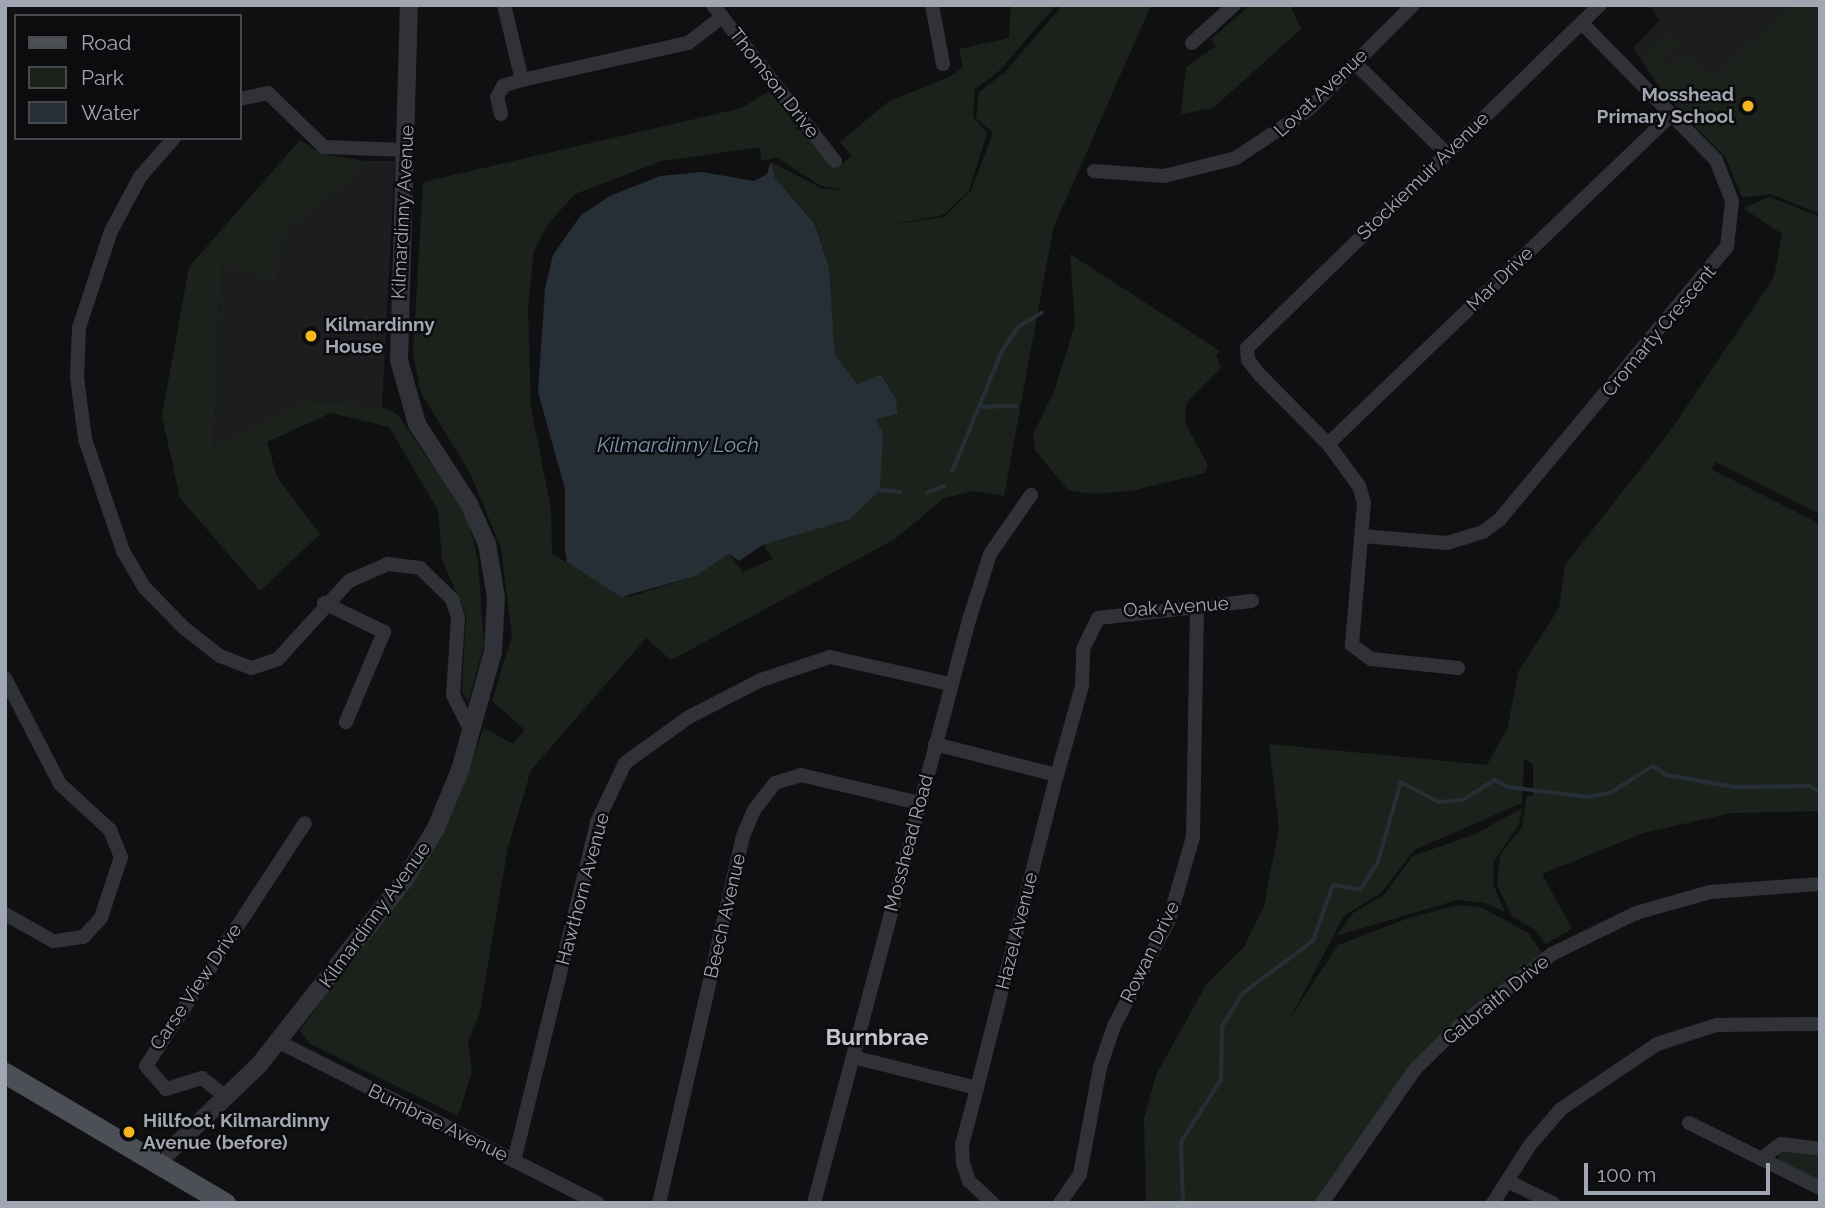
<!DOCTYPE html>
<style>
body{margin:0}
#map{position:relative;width:1825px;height:1208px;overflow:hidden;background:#101012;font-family:Raleway,sans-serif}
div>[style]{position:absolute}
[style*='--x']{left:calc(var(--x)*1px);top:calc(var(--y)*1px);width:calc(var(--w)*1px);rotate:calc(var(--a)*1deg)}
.built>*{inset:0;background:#1d1c1f}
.green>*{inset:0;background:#1b221c}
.water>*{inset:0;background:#272f36}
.stream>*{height:3.5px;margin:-1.75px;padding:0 1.75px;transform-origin:1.75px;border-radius:1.75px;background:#272f36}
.minor>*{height:14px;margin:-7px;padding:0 7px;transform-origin:7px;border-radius:7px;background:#313237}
.tertiary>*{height:18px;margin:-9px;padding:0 9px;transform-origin:9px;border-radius:9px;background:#313237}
.primary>*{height:21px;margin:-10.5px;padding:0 10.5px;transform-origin:10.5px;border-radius:10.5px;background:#4d4f56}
.dots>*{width:19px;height:19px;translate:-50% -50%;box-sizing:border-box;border:4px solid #0c0b0d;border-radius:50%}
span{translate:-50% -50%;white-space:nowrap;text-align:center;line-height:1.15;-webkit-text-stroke:5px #0c0b0d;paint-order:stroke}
.street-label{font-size:19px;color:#a1a6b3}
.poi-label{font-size:19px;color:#a1a6b3;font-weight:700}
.right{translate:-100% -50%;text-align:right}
.left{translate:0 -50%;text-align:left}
.water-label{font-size:21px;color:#7694b1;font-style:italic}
.quarter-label{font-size:23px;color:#c2c5cf;font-weight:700}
.frame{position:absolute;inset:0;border:7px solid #a1a6b3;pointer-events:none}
.legend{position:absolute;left:14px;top:14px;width:228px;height:126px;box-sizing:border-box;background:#0c0b0d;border:2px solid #48494f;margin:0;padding:9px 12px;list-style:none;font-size:21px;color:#a1a6b3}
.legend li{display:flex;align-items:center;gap:14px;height:35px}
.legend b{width:35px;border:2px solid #48494f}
.scale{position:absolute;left:1584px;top:1163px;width:186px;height:32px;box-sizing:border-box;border:4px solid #a1a6b3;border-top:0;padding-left:9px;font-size:21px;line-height:24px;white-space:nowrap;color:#a1a6b3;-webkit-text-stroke:5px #0c0b0d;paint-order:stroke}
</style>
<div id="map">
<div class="built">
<div style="clip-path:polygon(1649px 5px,1820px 5px,1820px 214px,1771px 194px,1742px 197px,1726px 158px,1664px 94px,1633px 48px,1660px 20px)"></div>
<div style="clip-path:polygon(365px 161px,395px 161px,382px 407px,306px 401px,214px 449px,221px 263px,284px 233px,346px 184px)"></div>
</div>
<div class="green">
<div style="clip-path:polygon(evenodd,1011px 5px,1056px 5px,999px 71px,975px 89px,973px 117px,987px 133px,969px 191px,943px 215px,891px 225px,944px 217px,971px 191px,993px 133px,976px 118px,979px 92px,1004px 73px,1063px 5px,1151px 5px,1053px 229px,1004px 496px,974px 491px,944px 498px,895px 539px,671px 660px,646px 638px,531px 770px,508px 847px,480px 1012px,468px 1042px,472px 1072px,458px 1116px,310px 1044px,300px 1031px,449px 818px,484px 728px,513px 744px,525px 730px,492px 701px,512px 636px,501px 548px,470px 473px,421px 393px,413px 355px,423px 182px,742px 108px,769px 91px,835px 169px,852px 156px,840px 142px,888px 102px,953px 75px,963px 67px,959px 49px,1009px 38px,1011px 5px,760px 147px,761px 161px,776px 157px,821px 186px,843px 190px,823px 189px,771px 162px,775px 178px,816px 224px,829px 267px,835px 354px,857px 384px,882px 374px,896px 399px,898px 414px,876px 419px,882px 434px,880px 490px,795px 536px,763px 545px,773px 559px,743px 572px,729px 554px,696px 576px,629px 597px,552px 554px,551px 509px,531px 408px,528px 306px,534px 251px,548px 224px,575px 194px,662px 161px,760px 147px)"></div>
<div style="clip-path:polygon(1250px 5px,1290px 5px,1301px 29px,1213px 108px,1181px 114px,1186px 67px,1216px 46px,1211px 39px)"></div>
<div style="clip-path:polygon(1791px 5px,1820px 5px,1820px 214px,1771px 194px,1742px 197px,1726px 158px,1664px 94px,1642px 56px,1669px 34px,1680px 45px,1662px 57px,1671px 67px,1683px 53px,1714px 79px)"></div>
<div style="clip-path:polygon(300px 140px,322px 154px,365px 161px,346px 184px,284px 233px,275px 281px,221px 264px,214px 448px,306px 401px,382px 407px,397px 414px,467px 515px,478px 561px,484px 645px,468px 702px,462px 691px,466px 615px,442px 560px,438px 510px,389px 427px,331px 413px,267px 442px,277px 477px,320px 534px,260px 591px,180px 498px,162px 416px,189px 267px)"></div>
<div style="clip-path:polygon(1770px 197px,1820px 217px,1820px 514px,1716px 462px,1711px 469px,1820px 524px,1820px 811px,1731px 813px,1644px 833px,1542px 874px,1572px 929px,1546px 944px,1535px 930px,1512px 916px,1497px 885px,1500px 855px,1522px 827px,1527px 795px,1533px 796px,1533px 764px,1524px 759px,1522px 803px,1414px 850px,1382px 892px,1344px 916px,1289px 1020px,1338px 945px,1409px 918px,1459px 905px,1483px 908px,1528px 933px,1543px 954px,1475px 1005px,1414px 1062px,1316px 1203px,1146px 1203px,1144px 1119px,1156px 1075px,1206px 985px,1244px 947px,1264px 906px,1279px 828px,1269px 744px,1487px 765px,1508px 727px,1518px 672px,1559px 608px,1565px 565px,1671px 430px,1774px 277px,1782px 234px,1743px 208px)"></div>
<div style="clip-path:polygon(1070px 254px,1220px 351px,1216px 356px,1221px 368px,1186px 403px,1185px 423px,1208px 465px,1205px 473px,1131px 491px,1092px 494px,1068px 490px,1035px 450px,1033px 435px,1055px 389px,1075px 324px)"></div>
<div style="clip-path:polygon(1522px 808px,1519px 824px,1494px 861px,1493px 884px,1505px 912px,1485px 903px,1457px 900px,1336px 936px,1353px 913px,1384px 895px,1413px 856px,1476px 834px)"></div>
<div style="clip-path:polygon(1780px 1150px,1820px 1156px,1820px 1183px,1777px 1161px)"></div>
</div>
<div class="water">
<div style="clip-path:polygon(771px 162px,775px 178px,815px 224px,829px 267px,835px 355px,857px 384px,881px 374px,896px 399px,898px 414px,876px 419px,883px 434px,880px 490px,850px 519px,763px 545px,739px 561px,729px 554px,696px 576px,621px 597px,567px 562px,565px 552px,565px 489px,538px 392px,545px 289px,553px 255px,581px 215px,610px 196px,660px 176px,702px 172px,754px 181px,767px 174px)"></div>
</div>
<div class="stream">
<div style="--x:979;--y:407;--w:37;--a:-2"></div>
<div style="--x:952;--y:472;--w:131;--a:-67.5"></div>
<div style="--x:1002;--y:351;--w:29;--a:-56"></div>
<div style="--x:1018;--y:327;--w:27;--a:-31"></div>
<div style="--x:880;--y:490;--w:21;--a:5"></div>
<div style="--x:927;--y:493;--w:18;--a:-22"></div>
<div style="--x:1183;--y:1203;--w:61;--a:-91.9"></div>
<div style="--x:1181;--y:1142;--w:74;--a:-57.2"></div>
<div style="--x:1221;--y:1080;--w:53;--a:-88.9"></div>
<div style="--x:1222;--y:1027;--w:39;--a:-59"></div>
<div style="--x:1242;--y:994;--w:89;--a:-36.7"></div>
<div style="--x:1313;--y:941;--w:59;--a:-70.3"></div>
<div style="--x:1333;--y:885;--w:27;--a:10"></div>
<div style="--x:1360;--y:890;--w:33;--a:-57"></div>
<div style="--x:1378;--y:862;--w:83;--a:-74"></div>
<div style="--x:1401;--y:782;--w:43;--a:27.8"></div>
<div style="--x:1439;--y:802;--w:24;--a:-5"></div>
<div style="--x:1463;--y:800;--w:38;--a:-32"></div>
<div style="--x:1495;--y:780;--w:15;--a:28"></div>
<div style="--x:1508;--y:787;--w:81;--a:7.1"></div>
<div style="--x:1588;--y:797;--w:22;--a:-10"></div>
<div style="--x:1610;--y:793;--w:51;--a:-32.1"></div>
<div style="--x:1653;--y:766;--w:17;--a:33"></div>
<div style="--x:1667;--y:775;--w:67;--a:10.3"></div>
<div style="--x:1733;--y:787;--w:77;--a:-0.7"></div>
<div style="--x:1810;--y:786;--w:12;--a:31"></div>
</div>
<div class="minor">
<div style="--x:504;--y:5;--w:77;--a:76.5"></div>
<div style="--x:522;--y:80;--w:170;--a:-12.6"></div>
<div style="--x:688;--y:43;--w:43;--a:-37.4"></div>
<div style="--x:713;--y:5;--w:198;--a:52"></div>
<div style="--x:932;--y:5;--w:60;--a:79.4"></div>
<div style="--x:1192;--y:43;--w:57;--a:-42.1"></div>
<div style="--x:1355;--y:63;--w:128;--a:44.7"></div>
<div style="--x:240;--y:99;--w:29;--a:-12"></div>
<div style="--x:268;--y:93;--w:78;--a:44"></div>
<div style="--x:324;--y:147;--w:82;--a:2.1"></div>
<div style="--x:501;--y:114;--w:17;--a:-103"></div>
<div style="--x:497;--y:97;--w:13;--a:-61"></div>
<div style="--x:503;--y:86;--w:20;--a:-18"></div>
<div style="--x:174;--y:138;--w:52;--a:131.1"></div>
<div style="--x:140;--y:177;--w:61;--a:118.2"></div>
<div style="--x:111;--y:231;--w:102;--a:108.3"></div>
<div style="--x:79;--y:328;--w:49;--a:92.3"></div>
<div style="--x:77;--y:377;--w:63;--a:82.6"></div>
<div style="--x:85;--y:439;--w:118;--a:71.3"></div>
<div style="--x:123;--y:551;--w:42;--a:59.7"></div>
<div style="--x:144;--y:587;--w:57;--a:45.7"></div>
<div style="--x:184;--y:628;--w:46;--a:37.9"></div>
<div style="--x:220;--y:656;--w:33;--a:21"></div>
<div style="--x:251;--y:668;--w:28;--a:-18"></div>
<div style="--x:278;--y:659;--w:105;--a:-47.7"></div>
<div style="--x:349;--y:581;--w:43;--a:-23.6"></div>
<div style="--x:388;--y:564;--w:32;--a:7"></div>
<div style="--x:420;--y:568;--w:45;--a:44.1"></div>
<div style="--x:452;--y:599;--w:20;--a:72"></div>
<div style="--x:458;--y:618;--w:77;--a:93.7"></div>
<div style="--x:453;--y:695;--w:42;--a:63.4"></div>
<div style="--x:1094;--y:171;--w:70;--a:4.1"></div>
<div style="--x:1164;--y:176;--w:74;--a:-14"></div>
<div style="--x:1236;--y:158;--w:87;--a:-33.7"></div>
<div style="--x:1308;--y:110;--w:148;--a:-45"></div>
<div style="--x:1328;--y:444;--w:475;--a:-43.8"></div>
<div style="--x:1362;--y:536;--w:85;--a:4.7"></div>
<div style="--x:1447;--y:543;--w:38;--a:-17"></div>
<div style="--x:1483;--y:532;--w:21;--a:-37"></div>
<div style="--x:1500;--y:519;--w:354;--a:-50.2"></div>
<div style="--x:1727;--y:247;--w:46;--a:-83.8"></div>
<div style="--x:1732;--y:201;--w:44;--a:-111.3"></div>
<div style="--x:1716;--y:160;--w:192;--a:-134.4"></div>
<div style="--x:324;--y:603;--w:67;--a:25.8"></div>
<div style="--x:384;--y:632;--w:98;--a:112.9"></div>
<div style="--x:1458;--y:668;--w:87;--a:-174.1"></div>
<div style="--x:1371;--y:659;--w:24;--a:-144"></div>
<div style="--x:1352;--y:645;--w:143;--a:-85.2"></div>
<div style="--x:1364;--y:503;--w:18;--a:-106"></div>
<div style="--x:1359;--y:486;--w:52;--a:-126.4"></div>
<div style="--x:1328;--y:444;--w:98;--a:-134.6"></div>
<div style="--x:1259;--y:374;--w:18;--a:-128"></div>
<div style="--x:1248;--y:360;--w:12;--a:-95"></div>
<div style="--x:1247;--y:348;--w:492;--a:-44.2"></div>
<div style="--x:5;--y:678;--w:119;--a:62.6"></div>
<div style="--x:60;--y:784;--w:68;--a:42.6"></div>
<div style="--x:110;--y:830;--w:29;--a:68"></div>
<div style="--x:121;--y:857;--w:64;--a:108.2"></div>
<div style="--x:101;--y:918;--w:26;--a:133"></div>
<div style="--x:83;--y:937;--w:30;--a:172"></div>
<div style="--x:53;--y:941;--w:55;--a:-150.6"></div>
<div style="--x:935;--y:744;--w:126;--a:14.3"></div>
<div style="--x:1057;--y:775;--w:92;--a:-74.3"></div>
<div style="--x:1082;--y:686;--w:37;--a:-88"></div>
<div style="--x:1083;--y:649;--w:34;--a:-64"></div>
<div style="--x:1098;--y:618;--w:155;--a:-6.3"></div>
<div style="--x:279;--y:1042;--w:357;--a:26.8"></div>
<div style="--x:853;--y:1057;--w:128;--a:14"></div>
<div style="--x:977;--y:1088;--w:59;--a:104.7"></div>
<div style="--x:962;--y:1145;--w:18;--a:87"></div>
<div style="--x:963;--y:1163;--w:19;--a:72"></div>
<div style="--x:969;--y:1181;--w:33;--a:43"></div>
<div style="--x:977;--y:1088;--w:323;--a:-75.7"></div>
<div style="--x:227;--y:1098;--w:32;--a:-141"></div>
<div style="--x:202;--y:1078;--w:38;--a:163"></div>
<div style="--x:166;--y:1089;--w:30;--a:-131"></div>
<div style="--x:146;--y:1066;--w:290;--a:-56.8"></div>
<div style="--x:1689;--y:1123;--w:146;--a:26.4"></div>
<div style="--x:1761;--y:1159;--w:25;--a:-37"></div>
<div style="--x:1781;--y:1144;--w:39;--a:7"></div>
<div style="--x:514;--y:1161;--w:349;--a:-76.2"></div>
<div style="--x:597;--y:822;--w:65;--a:-64.6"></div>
<div style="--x:625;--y:763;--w:79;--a:-35.7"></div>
<div style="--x:689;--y:717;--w:81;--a:-27.2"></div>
<div style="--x:761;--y:680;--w:73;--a:-18.4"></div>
<div style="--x:830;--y:657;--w:123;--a:12.7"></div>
<div style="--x:1507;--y:1181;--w:51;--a:25.6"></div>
<div style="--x:659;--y:1203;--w:376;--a:-77.1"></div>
<div style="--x:743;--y:836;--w:28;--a:-67"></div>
<div style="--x:754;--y:810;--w:34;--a:-52"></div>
<div style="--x:775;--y:783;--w:27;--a:-17"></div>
<div style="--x:801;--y:775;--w:121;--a:13.3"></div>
<div style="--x:814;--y:1203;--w:603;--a:-75.11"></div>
<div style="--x:969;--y:620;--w:69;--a:-72.3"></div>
<div style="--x:990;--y:554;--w:72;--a:-55.2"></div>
<div style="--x:1060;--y:1203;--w:35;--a:-55"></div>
<div style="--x:1080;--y:1174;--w:109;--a:-79.4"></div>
<div style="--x:1100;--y:1067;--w:43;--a:-71.1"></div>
<div style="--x:1114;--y:1026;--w:119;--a:-62.6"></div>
<div style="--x:1169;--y:920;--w:86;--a:-73.9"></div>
<div style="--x:1193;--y:837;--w:231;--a:-89"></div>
<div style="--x:1322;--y:1203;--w:163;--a:-55.2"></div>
<div style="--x:1415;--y:1069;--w:62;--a:-44.3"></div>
<div style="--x:1459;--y:1026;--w:118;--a:-37.7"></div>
<div style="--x:1552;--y:954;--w:93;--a:-26"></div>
<div style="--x:1636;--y:913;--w:77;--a:-15.8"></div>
<div style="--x:1710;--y:892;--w:110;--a:-4.2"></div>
<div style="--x:1493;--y:1203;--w:69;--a:-57.5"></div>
<div style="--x:1530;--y:1145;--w:48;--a:-49.3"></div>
<div style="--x:1561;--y:1109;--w:116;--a:-34.1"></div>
<div style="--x:1657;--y:1044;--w:63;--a:-17.6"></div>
<div style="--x:1717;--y:1025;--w:103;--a:-0.6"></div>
</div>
<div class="tertiary">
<div style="--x:156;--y:1164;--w:143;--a:-43.9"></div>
<div style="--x:259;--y:1065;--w:234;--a:-51.8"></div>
<div style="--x:404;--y:881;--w:62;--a:-58.9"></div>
<div style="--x:436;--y:828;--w:63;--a:-67.5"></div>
<div style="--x:460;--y:770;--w:123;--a:-74.4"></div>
<div style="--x:493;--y:652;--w:55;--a:-86.9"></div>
<div style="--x:496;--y:597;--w:54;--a:-99.6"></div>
<div style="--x:487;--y:544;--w:44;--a:-114.2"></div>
<div style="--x:469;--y:504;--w:95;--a:-123"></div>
<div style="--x:417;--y:424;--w:66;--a:-105.7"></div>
<div style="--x:399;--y:360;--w:355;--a:-88.4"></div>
</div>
<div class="primary">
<div style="--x:5;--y:1073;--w:256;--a:30.6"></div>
</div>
<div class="dots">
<div style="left:1748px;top:106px;background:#f8b522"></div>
<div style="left:311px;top:336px;background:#f8b522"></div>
<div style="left:129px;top:1132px;background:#f8b522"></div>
</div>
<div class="street-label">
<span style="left:774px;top:83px;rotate:52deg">Thomson Drive</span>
<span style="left:1321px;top:93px;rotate:-43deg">Lovat Avenue</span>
<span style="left:1423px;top:176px;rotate:-44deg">Stockiemuir Avenue</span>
<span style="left:403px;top:212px;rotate:-87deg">Kilmardinny Avenue</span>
<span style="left:1500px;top:279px;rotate:-44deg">Mar Drive</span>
<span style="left:1659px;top:331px;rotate:-50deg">Cromarty Crescent</span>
<span style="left:1176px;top:607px;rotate:-4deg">Oak Avenue</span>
<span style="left:909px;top:843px;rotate:-75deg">Mosshead Road</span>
<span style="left:583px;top:889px;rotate:-75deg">Hawthorn Avenue</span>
<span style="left:375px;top:915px;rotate:-54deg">Kilmardinny Avenue</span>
<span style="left:725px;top:916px;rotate:-77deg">Beech Avenue</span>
<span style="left:1017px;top:931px;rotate:-76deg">Hazel Avenue</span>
<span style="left:1150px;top:952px;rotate:-64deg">Rowan Drive</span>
<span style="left:196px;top:987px;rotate:-56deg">Carse View Drive</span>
<span style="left:1496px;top:1000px;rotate:-39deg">Galbraith Drive</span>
<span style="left:438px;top:1123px;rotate:26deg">Burnbrae Avenue</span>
</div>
<div class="poi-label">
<span class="right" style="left:1734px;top:106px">Mosshead<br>Primary School</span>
<span class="left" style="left:325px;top:336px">Kilmardinny<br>House</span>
<span class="left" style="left:143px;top:1132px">Hillfoot, Kilmardinny<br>Avenue (before)</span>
</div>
<div class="water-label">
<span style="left:678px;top:445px">Kilmardinny Loch</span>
</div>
<div class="quarter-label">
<span style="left:877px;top:1037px">Burnbrae</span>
</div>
<div class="frame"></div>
<ul class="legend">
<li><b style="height:9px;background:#4d4f56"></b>Road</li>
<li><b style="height:19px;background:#1b221c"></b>Park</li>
<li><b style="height:19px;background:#272f36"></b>Water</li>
</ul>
<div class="scale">100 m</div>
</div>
